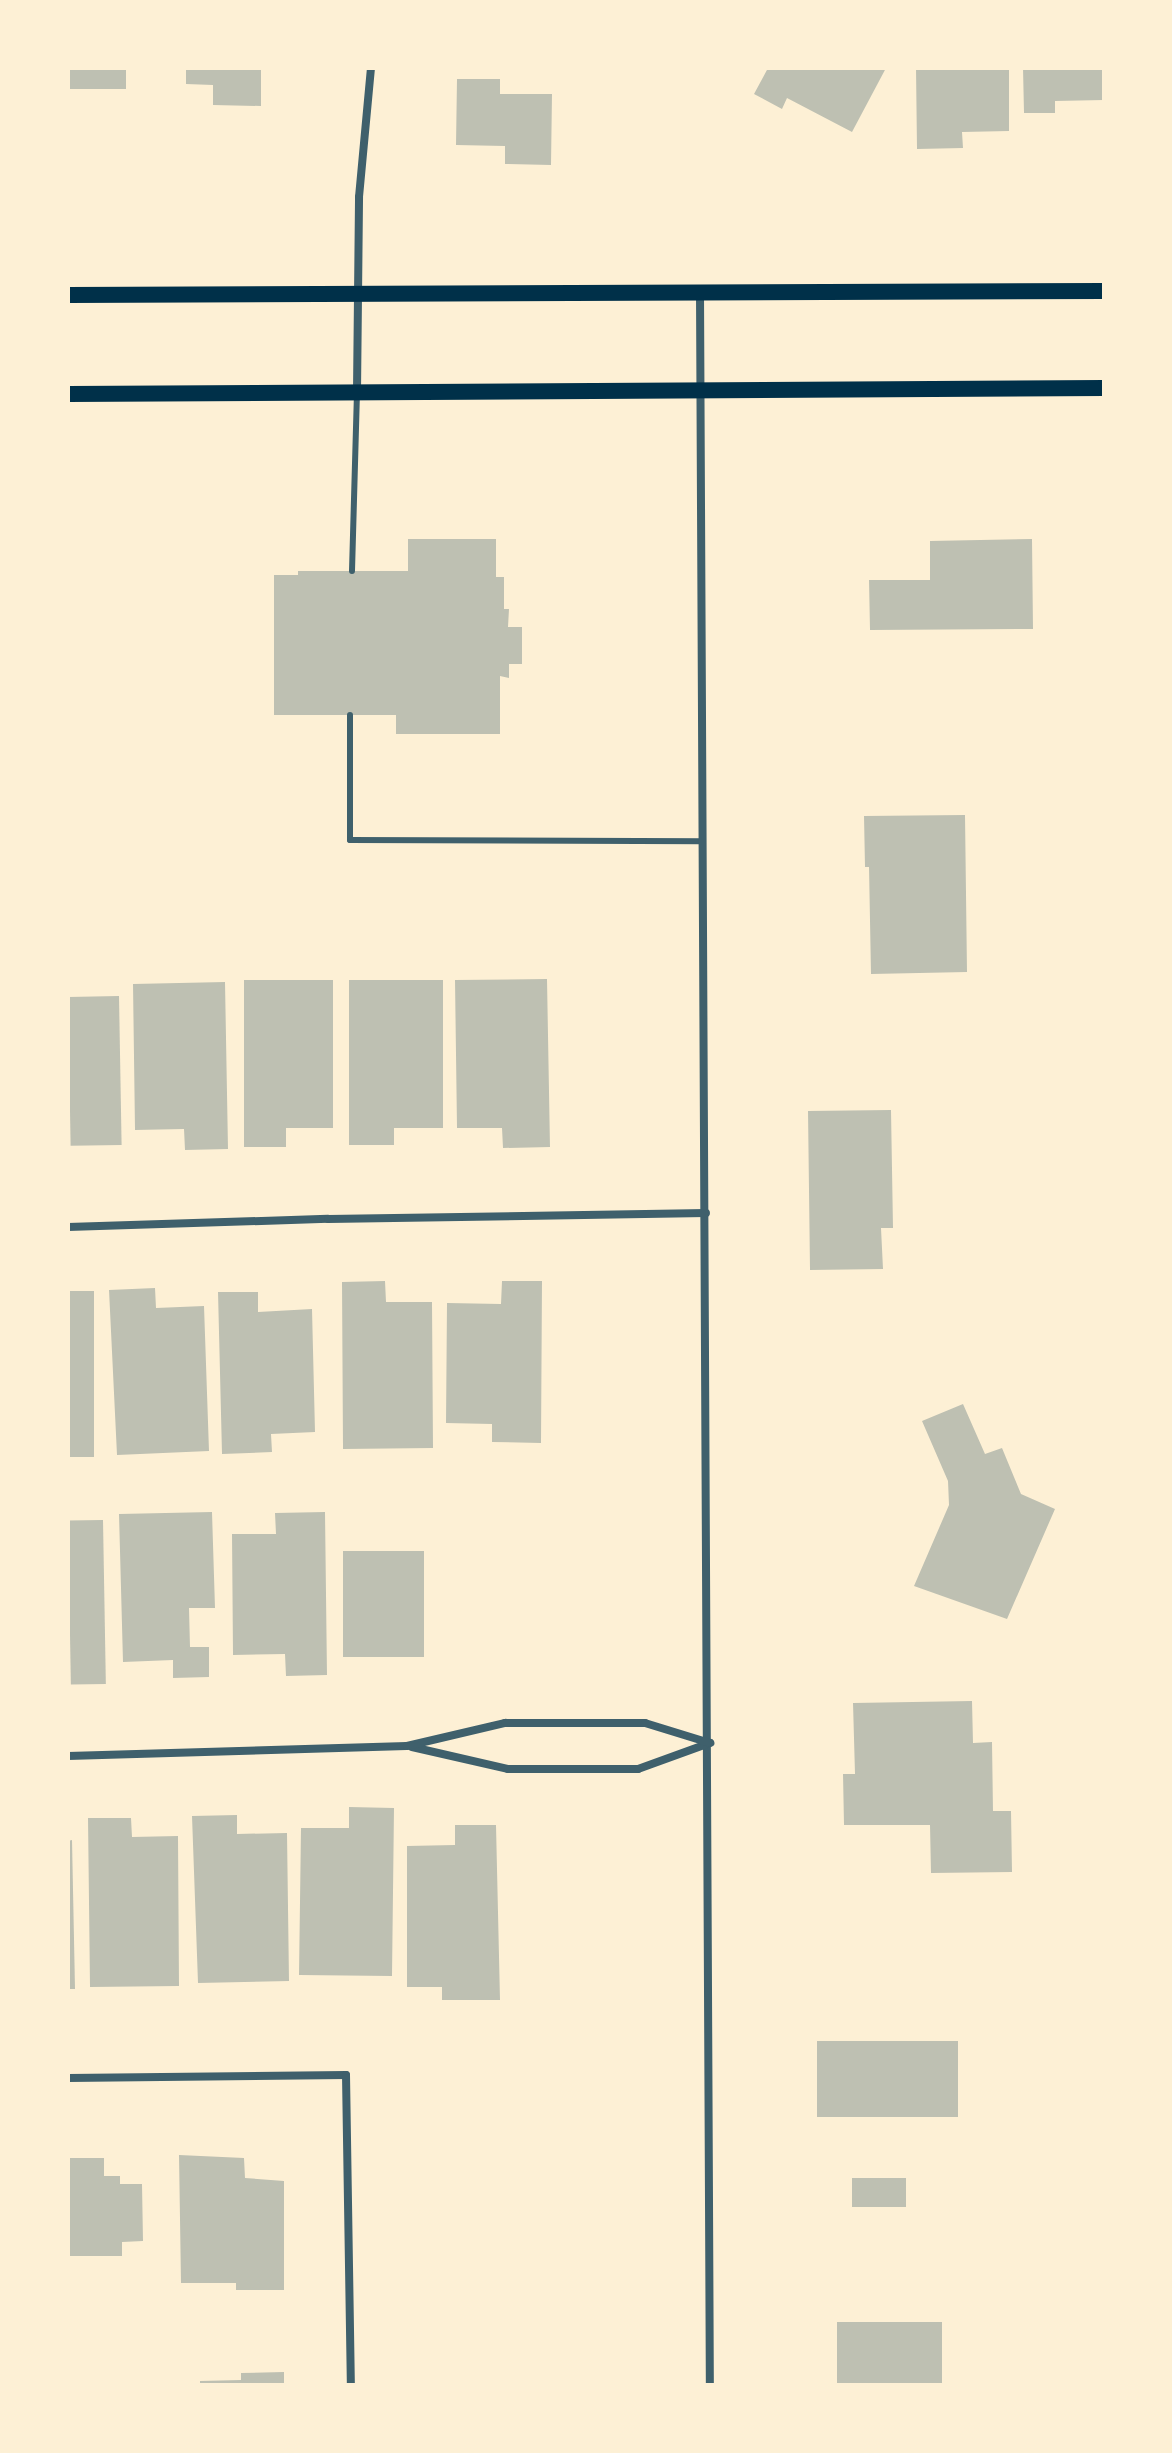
<!DOCTYPE html>
<style>
body{margin:0}
#map{position:relative;width:1172px;height:2453px;overflow:hidden;background:#fdf0d5;font-family:Poppins,sans-serif}
div>[style]{position:absolute}
[style*='--x']{left:calc(var(--x)*1px);top:calc(var(--y)*1px);width:calc(var(--w)*1px);rotate:calc(var(--a)*1deg)}
.building>*{inset:0;background:#bec0b2;transform-origin:0 0}
.service>*{height:6px;margin:-3px;padding:0 3px;transform-origin:3px;border-radius:3px;background:#3f606c}
.minor>*{height:8px;margin:-4px;padding:0 4px;transform-origin:4px;border-radius:4px;background:#3f606c}
.secondary>*{height:16px;margin:-8px;padding:0 8px;transform-origin:8px;border-radius:8px;background:#003049}
span{translate:-50% -50%;white-space:nowrap;text-align:center;line-height:1.15;-webkit-text-stroke:7px #fdf0d5;paint-order:stroke}
.frame{position:absolute;inset:0;border:70px solid #fdf0d5;pointer-events:none}
</style>
<div id="map">
<div class="building">
<div style="left:68px;top:68px;width:58px;height:21px"></div>
<div style="clip-path:polygon(186px 68px,261px 68px,261px 106px,213px 105px,213px 85px,186px 84px)"></div>
<div style="clip-path:polygon(768px 68px,886px 68px,852px 132px,787px 98px,782px 109px,754px 94px)"></div>
<div style="clip-path:polygon(916px 68px,1009px 68px,1009px 131px,962px 132px,963px 148px,917px 149px)"></div>
<div style="clip-path:polygon(1023px 68px,1104px 68px,1104px 100px,1055px 101px,1055px 113px,1024px 113px)"></div>
<div style="clip-path:polygon(457px 79px,500px 79px,500px 94px,552px 94px,551px 165px,505px 164px,505px 146px,456px 145px)"></div>
<div style="clip-path:polygon(408px 539px,496px 539px,496px 577px,504px 577px,504px 609px,509px 609px,508px 627px,522px 627px,522px 664px,509px 664px,509px 678px,500px 676px,500px 734px,396px 734px,396px 715px,274px 715px,274px 575px,298px 575px,298px 571px,408px 571px)"></div>
<div style="clip-path:polygon(1032px 539px,1033px 629px,870px 630px,869px 580px,930px 580px,930px 541px)"></div>
<div style="clip-path:polygon(965px 815px,967px 972px,871px 974px,869px 867px,865px 867px,864px 816px)"></div>
<div style="clip-path:polygon(547px 979px,550px 1147px,503px 1148px,502px 1128px,457px 1128px,455px 980px)"></div>
<div style="clip-path:polygon(244px 980px,333px 980px,333px 1128px,286px 1128px,286px 1147px,244px 1147px)"></div>
<div style="clip-path:polygon(349px 980px,443px 980px,443px 1128px,394px 1128px,394px 1145px,349px 1145px)"></div>
<div style="clip-path:polygon(225px 982px,228px 1149px,185px 1150px,184px 1129px,135px 1130px,133px 984px)"></div>
<div style="left:119px;top:996px;width:149px;height:51px;rotate:89deg"></div>
<div style="clip-path:polygon(891px 1110px,893px 1228px,881px 1228px,883px 1269px,810px 1270px,808px 1111px)"></div>
<div style="clip-path:polygon(385px 1281px,386px 1302px,432px 1302px,433px 1448px,343px 1449px,342px 1282px)"></div>
<div style="clip-path:polygon(502px 1281px,542px 1281px,541px 1443px,492px 1442px,492px 1424px,446px 1423px,447px 1303px,501px 1304px)"></div>
<div style="clip-path:polygon(155px 1288px,156px 1308px,204px 1306px,209px 1451px,117px 1455px,109px 1290px)"></div>
<div style="left:68px;top:1291px;width:26px;height:166px"></div>
<div style="clip-path:polygon(218px 1292px,258px 1292px,258px 1312px,312px 1309px,315px 1432px,271px 1434px,272px 1452px,222px 1454px)"></div>
<div style="clip-path:polygon(963px 1404px,985px 1454px,1002px 1448px,1021px 1494px,1055px 1509px,1007px 1619px,914px 1586px,949px 1505px,948px 1481px,922px 1421px)"></div>
<div style="clip-path:polygon(212px 1512px,215px 1608px,189px 1608px,190px 1647px,209px 1647px,209px 1677px,173px 1678px,173px 1660px,123px 1662px,119px 1514px)"></div>
<div style="clip-path:polygon(325px 1512px,327px 1675px,286px 1676px,285px 1654px,233px 1655px,232px 1534px,276px 1534px,275px 1513px)"></div>
<div style="left:103px;top:1520px;width:164px;height:35px;rotate:89deg"></div>
<div style="left:343px;top:1551px;width:81px;height:106px"></div>
<div style="clip-path:polygon(972px 1701px,973px 1743px,992px 1742px,993px 1811px,1011px 1811px,1012px 1872px,931px 1873px,930px 1825px,844px 1825px,843px 1774px,855px 1774px,853px 1703px)"></div>
<div style="clip-path:polygon(349px 1807px,394px 1808px,392px 1976px,299px 1975px,301px 1828px,349px 1828px)"></div>
<div style="clip-path:polygon(237px 1815px,237px 1834px,287px 1833px,289px 1981px,198px 1983px,192px 1816px)"></div>
<div style="clip-path:polygon(88px 1818px,131px 1818px,132px 1837px,178px 1836px,179px 1986px,90px 1987px)"></div>
<div style="clip-path:polygon(455px 1825px,496px 1825px,500px 2000px,442px 2000px,442px 1987px,407px 1987px,407px 1846px,455px 1845px)"></div>
<div style="clip-path:polygon(72px 1840px,75px 1989px,68px 1989px,68px 1841px)"></div>
<div style="left:817px;top:2041px;width:141px;height:76px"></div>
<div style="clip-path:polygon(179px 2155px,244px 2158px,245px 2178px,284px 2181px,284px 2290px,236px 2290px,236px 2283px,181px 2283px)"></div>
<div style="clip-path:polygon(69px 2158px,104px 2158px,104px 2176px,120px 2176px,120px 2184px,142px 2184px,143px 2241px,122px 2242px,122px 2256px,68px 2256px)"></div>
<div style="left:852px;top:2178px;width:54px;height:29px"></div>
<div style="left:942px;top:2322px;width:63px;height:105px;rotate:90deg"></div>
<div style="clip-path:polygon(284px 2372px,284px 2385px,200px 2385px,200px 2381px,241px 2380px,241px 2373px)"></div>
</div>
<div class="service">
<div style="--x:352;--y:571;--w:177;--a:-88.4"></div>
<div style="--x:350;--y:715;--w:125;--a:90"></div>
<div style="--x:350;--y:840;--w:353;--a:0.2"></div>
</div>
<div class="minor">
<div style="--x:700;--y:292;--w:2093;--a:89.73"></div>
<div style="--x:357;--y:392;--w:195;--a:-89.4"></div>
<div style="--x:359;--y:197;--w:130;--a:-84.7"></div>
<div style="--x:68;--y:1227;--w:260;--a:-1.8"></div>
<div style="--x:328;--y:1219;--w:378;--a:-0.9"></div>
<div style="--x:412;--y:1747;--w:98;--a:12.9"></div>
<div style="--x:508;--y:1769;--w:130;--a:0"></div>
<div style="--x:638;--y:1769;--w:77;--a:-19.9"></div>
<div style="--x:68;--y:1756;--w:339;--a:-1.7"></div>
<div style="--x:407;--y:1746;--w:101;--a:-13.2"></div>
<div style="--x:505;--y:1723;--w:140;--a:0"></div>
<div style="--x:645;--y:1723;--w:68;--a:17.1"></div>
<div style="--x:68;--y:2078;--w:278;--a:-0.6"></div>
<div style="--x:346;--y:2075;--w:310;--a:89.1"></div>
</div>
<div class="secondary">
<div style="--x:68;--y:295;--w:1036;--a:-0.22"></div>
<div style="--x:68;--y:394;--w:1036;--a:-0.33"></div>
</div>
<div class="frame"></div>
</div>
